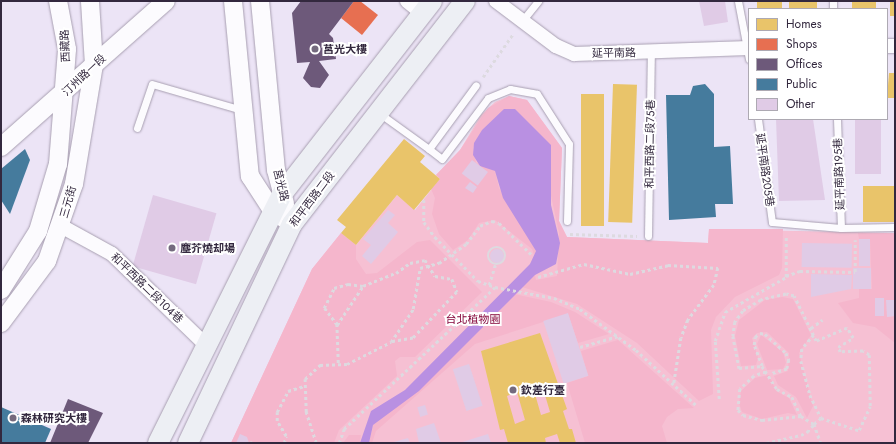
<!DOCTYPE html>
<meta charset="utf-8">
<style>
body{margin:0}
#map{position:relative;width:896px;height:444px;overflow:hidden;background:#ece4f6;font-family:Jost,"Noto Sans TC",sans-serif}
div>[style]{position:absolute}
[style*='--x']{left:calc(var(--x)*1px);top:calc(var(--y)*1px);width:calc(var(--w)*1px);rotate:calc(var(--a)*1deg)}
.green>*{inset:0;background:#f6c0d3}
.forest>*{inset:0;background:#f5b6cc}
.water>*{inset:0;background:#b990e2}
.homes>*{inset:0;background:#e9c46a;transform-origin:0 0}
.shops>*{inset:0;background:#e76f51}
.offices>*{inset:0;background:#6d597a}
.public>*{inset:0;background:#457b9d}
.building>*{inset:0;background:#e0cbe6;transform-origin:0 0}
.round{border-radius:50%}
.path>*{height:2.5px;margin-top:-1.25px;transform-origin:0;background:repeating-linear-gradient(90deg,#dddae0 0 3px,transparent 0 6px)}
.path>.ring{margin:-1.25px;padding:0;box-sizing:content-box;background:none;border:2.5px solid #dddae0;border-radius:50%}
.roads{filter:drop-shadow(0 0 1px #a89fb1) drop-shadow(0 0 1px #a89fb1)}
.service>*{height:7px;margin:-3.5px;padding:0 3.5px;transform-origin:3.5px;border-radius:3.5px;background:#fcfbfe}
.minor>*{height:14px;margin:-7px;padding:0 7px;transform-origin:7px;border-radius:7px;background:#fcfbfe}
.tertiary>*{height:18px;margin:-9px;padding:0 9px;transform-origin:9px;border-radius:9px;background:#fcfbfe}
.secondary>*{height:20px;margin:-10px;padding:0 10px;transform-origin:10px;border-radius:10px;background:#edeff4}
.dots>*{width:11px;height:11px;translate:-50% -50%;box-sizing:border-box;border:2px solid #fff;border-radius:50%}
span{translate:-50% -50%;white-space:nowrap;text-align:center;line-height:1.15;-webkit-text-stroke:4px #fff;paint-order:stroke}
.street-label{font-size:11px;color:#33283e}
.poi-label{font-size:11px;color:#33283e;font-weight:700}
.left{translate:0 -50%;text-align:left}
.park-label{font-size:11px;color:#84053a}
.frame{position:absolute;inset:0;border:2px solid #33283e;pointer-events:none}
.legend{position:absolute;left:748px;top:8px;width:140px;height:112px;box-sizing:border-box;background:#fff;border:1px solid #ada9b2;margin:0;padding:5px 7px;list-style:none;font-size:12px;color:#33283e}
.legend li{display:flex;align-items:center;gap:8px;height:20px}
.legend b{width:20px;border:1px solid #ada9b2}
</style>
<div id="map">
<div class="green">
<div style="clip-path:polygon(509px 96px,527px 100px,562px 148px,559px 221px,567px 237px,708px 243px,709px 229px,895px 233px,895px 443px,231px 443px,312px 269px,341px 233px,356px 245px,397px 195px,415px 210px,440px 179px,436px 175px,460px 150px,481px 115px,495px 102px)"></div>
</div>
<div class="forest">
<div style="clip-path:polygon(509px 96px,527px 100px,562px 148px,559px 221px,567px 237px,708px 243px,709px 229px,783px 229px,782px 268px,779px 275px,735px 297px,716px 317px,711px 330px,713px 394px,699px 401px,637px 343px,577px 304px,522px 287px,535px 275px,536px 280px,557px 276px,559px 233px,550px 191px,482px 130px,473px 148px,476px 163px,495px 171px,499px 188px,536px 251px,534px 255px,532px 249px,495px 220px,479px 223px,468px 240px,453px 250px,439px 234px,432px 214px,435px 198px,431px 189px,440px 179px,436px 175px,460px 150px,488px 108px)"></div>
<div style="clip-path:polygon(341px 233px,356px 245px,356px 259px,366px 274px,377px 273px,417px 242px,430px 240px,482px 292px,415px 357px,400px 357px,395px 361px,397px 376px,339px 430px,334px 443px,231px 443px,312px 269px)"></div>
<div style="clip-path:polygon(evenodd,858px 233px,895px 233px,895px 300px,887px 300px,887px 317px,895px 316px,895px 343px,875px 327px,853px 323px,838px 303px,859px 298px,859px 289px,872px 289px,870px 240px,859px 239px,858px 233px,876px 298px,884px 298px,883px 316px,875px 316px,876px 298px)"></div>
<div style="clip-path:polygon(514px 294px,551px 302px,575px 312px,609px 334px,578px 343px,568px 314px,475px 344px,376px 431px,372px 443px,369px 443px,373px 425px,496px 315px)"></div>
<div style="clip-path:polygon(782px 297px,793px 299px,811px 335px,799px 353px,813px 406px,807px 418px,796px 397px,778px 385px,774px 376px,788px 371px,789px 353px,767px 332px,757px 333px,752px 338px,758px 358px,756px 365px,741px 366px,735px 336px,739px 320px,765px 300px)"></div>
<div style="clip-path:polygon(761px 335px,783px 352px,786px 363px,783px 369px,767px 370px,757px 344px)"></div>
<div style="clip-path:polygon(618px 340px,694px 408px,678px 409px,667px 417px,662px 426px,667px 443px,585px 443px,567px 383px,588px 376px,581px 351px)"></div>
<div style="clip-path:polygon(769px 375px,776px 391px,789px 398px,797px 415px,788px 413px,762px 419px,742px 412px,739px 403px,741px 391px,755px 378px)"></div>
<div style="clip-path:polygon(349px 435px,361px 435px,360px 443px,343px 443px)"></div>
</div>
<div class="water">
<div style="clip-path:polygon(504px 109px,515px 109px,551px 145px,551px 205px,560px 243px,556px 264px,535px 275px,419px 391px,373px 425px,369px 443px,360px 443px,371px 411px,405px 390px,530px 264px,536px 251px,503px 198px,495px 171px,480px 166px,473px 155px,474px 143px,482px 130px)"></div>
</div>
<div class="homes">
<div style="left:757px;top:1px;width:25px;height:8px"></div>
<div style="left:789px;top:1px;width:28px;height:8px"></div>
<div style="left:852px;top:1px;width:24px;height:8px"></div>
<div style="left:890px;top:1px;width:5px;height:15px"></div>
<div style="clip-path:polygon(889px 73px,895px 73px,895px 98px,887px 98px)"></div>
<div style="left:613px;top:84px;width:24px;height:138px;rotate:2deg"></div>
<div style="left:581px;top:94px;width:23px;height:132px"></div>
<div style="clip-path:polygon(404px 139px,425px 156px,420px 162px,440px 179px,414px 210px,397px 195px,356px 245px,341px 233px,346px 227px,337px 220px)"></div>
<div style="left:895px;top:186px;width:36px;height:32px;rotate:90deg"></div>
<div style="clip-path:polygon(evenodd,540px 333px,567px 409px,563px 411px,569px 429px,572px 429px,576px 443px,560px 443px,557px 434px,545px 438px,546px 443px,508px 443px,504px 429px,500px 430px,481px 351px,540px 333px,542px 385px,550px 412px,541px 415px,533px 387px,542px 385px,540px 333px,517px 392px,525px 420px,515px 424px,507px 396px,517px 392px)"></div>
</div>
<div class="shops">
<div style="clip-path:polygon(354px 1px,360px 1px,378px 15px,362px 35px,341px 18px)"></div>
</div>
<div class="offices">
<div style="clip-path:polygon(301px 1px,354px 1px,329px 34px,333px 38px,336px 59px,319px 61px,329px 75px,320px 88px,311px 87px,303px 78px,310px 62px,297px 63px,292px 13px)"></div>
<div style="clip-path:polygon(68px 399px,103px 413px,88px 443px,50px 443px)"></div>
</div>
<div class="public">
<div style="clip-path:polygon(705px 84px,714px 94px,714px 147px,730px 146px,733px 204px,715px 204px,716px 217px,669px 220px,666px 95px,690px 95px,693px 86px)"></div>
<div style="clip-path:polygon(25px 149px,30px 160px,10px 214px,1px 200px,1px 169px)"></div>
<div style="clip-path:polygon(1px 407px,51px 429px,45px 443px,1px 443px)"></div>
</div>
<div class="building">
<div style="clip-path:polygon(699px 1px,725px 1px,728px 22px,704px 26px)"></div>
<div style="clip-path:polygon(776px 119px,813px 119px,825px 200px,779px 201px)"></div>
<div style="left:855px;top:119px;width:26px;height:55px"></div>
<div style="left:472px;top:160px;width:20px;height:17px;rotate:37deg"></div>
<div style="clip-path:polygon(470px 182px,477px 187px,473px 193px,465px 188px)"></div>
<div style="left:153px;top:195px;width:66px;height:74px;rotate:16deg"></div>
<div style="clip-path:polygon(388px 210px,395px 215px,388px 223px,398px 232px,371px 264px,362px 256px,371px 245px,363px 239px)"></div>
<div style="left:859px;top:239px;width:11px;height:27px"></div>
<div style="left:802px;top:243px;width:50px;height:24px;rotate:1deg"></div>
<div class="round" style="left:490px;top:249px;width:14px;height:14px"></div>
<div style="left:853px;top:268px;width:18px;height:21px"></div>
<div style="clip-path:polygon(811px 274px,852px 275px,851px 289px,811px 297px)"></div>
<div style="left:875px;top:298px;width:9px;height:18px"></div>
<div style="clip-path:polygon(886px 300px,895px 300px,895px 316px,887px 317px)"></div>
<div style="left:568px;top:313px;width:66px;height:26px;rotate:72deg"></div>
<div style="left:469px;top:364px;width:44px;height:17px;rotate:72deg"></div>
<div style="left:425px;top:405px;width:10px;height:8px;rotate:73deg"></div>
<div style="clip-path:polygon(434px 423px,441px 443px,419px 443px,416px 429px)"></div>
<div style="clip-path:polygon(240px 434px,247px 437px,249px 443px,236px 443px)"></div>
<div style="clip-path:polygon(488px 434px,491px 443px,459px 443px)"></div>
<div style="clip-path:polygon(408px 438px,410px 443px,385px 443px,394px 442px)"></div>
</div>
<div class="path">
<div style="--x:483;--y:77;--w:52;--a:-55.1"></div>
<div style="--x:424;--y:200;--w:22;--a:90"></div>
<div style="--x:424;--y:222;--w:19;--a:54"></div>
<div style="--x:435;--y:237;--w:62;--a:45.7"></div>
<div style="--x:478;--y:281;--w:18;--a:19"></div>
<div style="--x:570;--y:234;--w:67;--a:1.7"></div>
<div class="ring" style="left:488px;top:247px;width:15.5px;height:15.5px"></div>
<div style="--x:786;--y:276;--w:15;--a:-20"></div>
<div style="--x:800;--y:271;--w:55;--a:1"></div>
<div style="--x:855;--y:272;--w:32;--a:-90"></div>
<div style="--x:538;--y:277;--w:48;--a:-15.8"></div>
<div style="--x:584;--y:264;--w:47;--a:12.3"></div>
<div style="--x:630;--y:274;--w:39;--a:-13"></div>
<div style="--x:668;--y:265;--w:50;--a:3.4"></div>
<div style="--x:718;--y:268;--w:17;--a:103"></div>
<div style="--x:714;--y:285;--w:44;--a:126.6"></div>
<div style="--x:688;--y:320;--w:19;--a:111"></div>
<div style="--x:681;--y:338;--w:46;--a:98.8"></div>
<div style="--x:489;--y:285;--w:21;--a:-73"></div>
<div style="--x:337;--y:325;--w:47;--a:-56.3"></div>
<div style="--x:811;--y:328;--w:14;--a:-36"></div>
<div style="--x:814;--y:335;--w:18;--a:131"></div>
<div style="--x:802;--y:349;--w:12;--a:95"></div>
<div style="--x:801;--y:361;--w:35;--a:75"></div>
<div style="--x:810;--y:395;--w:25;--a:64"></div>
<div style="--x:580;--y:347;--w:40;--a:-16"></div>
<div style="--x:338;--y:363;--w:38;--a:-92"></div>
<div style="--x:337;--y:325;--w:21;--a:-127"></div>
<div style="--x:324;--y:308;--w:22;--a:-63"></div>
<div style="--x:334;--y:288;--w:15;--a:-16"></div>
<div style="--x:348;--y:284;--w:15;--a:8"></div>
<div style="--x:363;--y:286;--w:35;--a:-22"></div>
<div style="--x:396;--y:273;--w:17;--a:-36"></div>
<div style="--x:410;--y:263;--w:15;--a:-11"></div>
<div style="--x:425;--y:260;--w:19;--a:58"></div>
<div style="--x:435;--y:276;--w:17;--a:10"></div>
<div style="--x:452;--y:279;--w:14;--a:69"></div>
<div style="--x:457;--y:292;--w:64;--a:133.7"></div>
<div style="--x:413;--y:338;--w:22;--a:170"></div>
<div style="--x:762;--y:366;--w:22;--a:-111"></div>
<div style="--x:754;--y:345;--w:8;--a:-83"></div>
<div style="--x:755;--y:337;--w:6;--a:-39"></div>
<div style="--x:760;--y:333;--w:5;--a:11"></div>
<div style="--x:765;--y:334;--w:28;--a:42"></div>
<div style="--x:786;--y:353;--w:8;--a:67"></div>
<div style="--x:789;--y:360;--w:9;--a:103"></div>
<div style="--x:787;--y:369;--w:17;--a:163"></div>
<div style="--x:766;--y:372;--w:13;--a:162"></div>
<div style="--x:754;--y:376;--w:19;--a:137"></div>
<div style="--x:740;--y:389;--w:21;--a:95"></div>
<div style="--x:738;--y:410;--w:7;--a:45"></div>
<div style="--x:743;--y:415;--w:20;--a:15"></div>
<div style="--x:762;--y:420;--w:39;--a:-6"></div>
<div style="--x:719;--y:399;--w:58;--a:-93.9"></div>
<div style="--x:715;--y:341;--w:31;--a:-71"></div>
<div style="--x:725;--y:312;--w:70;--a:-29.8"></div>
<div style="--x:786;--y:277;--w:41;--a:-90"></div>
<div style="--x:251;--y:443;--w:2;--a:-63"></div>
<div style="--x:284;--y:443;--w:7;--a:-74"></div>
<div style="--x:286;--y:436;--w:17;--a:-121"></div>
<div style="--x:277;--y:421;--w:9;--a:-90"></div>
<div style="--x:277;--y:412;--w:24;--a:-62"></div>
<div style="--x:288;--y:391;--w:17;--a:-17"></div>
<div style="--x:316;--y:443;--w:33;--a:-108"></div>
<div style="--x:306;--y:412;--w:33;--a:-92"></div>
<div style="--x:305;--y:379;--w:21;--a:-43"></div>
<div style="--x:320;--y:365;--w:27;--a:-2"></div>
<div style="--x:347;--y:364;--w:49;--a:-26.6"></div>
<div style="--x:391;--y:342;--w:40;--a:-56"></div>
<div style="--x:413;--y:309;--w:42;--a:-80.3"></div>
<div style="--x:420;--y:268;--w:20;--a:-15"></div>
<div style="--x:439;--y:263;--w:33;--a:-35"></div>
<div style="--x:466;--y:244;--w:23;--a:-52"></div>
<div style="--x:480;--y:226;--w:13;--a:-23"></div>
<div style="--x:492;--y:221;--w:7;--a:16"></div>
<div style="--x:499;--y:223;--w:47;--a:44.1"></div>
<div style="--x:339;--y:443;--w:15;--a:-70"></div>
<div style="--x:344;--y:429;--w:207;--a:-43.2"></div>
<div style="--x:495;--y:287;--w:60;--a:10.6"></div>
<div style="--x:554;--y:298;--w:28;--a:23"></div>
<div style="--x:580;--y:309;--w:69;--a:36.2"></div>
<div style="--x:636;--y:350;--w:81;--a:42.5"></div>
<div style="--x:766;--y:443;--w:36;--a:-13"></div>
<div style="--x:801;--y:435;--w:7;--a:-27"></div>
<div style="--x:807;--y:432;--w:11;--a:-49"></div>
<div style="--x:814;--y:424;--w:9;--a:-41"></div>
<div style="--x:821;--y:418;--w:40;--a:18"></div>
<div style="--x:859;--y:430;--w:26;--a:-65"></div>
<div style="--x:870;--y:406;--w:51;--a:-91.1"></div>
<div style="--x:869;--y:355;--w:7;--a:-146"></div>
<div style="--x:863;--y:351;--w:23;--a:178"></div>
<div style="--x:840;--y:352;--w:5;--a:-112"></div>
<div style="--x:838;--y:347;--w:17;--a:-31"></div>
<div style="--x:853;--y:338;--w:12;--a:-121"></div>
<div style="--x:847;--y:328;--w:34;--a:157"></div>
<div style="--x:816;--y:341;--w:50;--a:-116.1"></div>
<div style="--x:794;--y:296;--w:8;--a:-166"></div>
<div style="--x:786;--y:294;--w:26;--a:167"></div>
<div style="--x:761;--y:300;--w:21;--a:149"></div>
<div style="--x:743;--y:311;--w:14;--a:126"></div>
<div style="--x:735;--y:322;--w:14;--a:98"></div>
<div style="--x:733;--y:336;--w:33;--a:79"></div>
<div style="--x:739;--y:368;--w:23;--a:-5"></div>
<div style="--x:762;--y:366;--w:27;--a:57"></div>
<div style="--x:777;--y:389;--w:17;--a:28"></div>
<div style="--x:792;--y:397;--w:21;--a:65"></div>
<div style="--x:801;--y:416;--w:15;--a:32"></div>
<div style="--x:814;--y:424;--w:20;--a:70"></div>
</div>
<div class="roads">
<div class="service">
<div style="--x:738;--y:1;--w:59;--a:79.3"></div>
<div style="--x:833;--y:1;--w:8;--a:90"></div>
<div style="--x:522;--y:21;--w:26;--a:-51"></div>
<div style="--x:379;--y:113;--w:62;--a:35.8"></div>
<div style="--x:429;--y:149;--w:79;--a:-53.7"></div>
<div style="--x:758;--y:119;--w:104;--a:82.3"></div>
<div style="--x:772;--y:222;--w:69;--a:5"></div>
<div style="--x:841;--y:228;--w:54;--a:-1.1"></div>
<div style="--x:837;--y:119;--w:109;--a:87.9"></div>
<div style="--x:137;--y:128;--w:46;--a:-71.2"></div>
<div style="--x:152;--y:84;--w:94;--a:16.1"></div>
<div style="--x:429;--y:149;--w:16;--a:38"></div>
<div style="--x:442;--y:159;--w:76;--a:-53"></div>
<div style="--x:488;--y:98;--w:24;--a:-22"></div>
<div style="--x:510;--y:89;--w:27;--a:10"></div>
<div style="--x:537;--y:94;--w:59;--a:57.4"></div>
<div style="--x:569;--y:144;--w:77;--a:91.5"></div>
<div style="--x:648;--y:236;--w:184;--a:-89.1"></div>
</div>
<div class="minor">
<div style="--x:407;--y:1;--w:19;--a:39"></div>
<div style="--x:496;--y:1;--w:75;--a:36.9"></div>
<div style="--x:556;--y:46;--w:20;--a:24"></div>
<div style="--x:574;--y:54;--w:175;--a:-2"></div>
<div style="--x:887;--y:46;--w:8;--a:0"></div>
<div style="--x:61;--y:226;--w:58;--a:28.8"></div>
<div style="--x:112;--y:254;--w:131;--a:44.1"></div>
</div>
<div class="tertiary">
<div style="--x:233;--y:1;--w:176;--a:84.5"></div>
<div style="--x:250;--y:176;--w:40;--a:57.1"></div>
<div style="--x:272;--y:210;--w:24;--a:35"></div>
<div style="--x:260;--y:1;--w:170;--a:84.6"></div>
<div style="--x:276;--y:170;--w:35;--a:75"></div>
<div style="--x:1;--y:147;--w:220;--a:-41.5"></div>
<div style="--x:1;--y:290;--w:70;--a:-57.9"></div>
<div style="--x:38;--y:231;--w:70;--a:-73.4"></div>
<div style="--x:58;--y:164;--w:115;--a:-85.5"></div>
<div style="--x:67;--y:49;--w:49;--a:-100.6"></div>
<div style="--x:1;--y:323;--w:77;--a:-53.4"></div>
<div style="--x:47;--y:261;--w:82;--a:-70.7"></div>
<div style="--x:74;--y:184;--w:121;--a:-80.5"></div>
<div style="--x:94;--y:65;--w:64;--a:-93.6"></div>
</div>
<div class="secondary">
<div style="--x:158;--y:443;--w:278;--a:-63.5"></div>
<div style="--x:282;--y:194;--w:244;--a:-52.1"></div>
<div style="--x:188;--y:443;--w:242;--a:-64.6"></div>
<div style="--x:292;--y:224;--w:282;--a:-52.2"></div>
</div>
</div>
<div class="dots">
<div style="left:315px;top:49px;background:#746a7e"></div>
<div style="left:172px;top:248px;background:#746a7e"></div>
<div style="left:513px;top:390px;background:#746a7e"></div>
<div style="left:13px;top:418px;background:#746a7e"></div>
</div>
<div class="street-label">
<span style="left:65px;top:46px;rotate:-93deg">西藏路</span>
<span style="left:614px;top:53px;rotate:-1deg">延平南路</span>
<span style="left:84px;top:75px;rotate:-43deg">汀州路一段</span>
<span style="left:650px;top:144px;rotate:-89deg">和平西路二段75巷</span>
<span style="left:765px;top:170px;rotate:82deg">延平南路205巷</span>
<span style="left:839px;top:174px;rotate:-92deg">延平南路195巷</span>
<span style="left:281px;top:185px;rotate:76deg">莒光路</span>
<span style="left:312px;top:199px;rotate:-53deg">和平西路二段</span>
<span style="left:68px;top:202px;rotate:-74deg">三元街</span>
<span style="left:147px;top:288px;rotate:44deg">和平西路二段104巷</span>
</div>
<div class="poi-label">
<span class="left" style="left:323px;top:49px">莒光大樓</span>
<span class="left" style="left:180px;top:248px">塵芥燒却場</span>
<span class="left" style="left:521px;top:390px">欽差行臺</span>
<span class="left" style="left:21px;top:418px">森林研究大樓</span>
</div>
<div class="park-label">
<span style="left:473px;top:319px">台北植物園</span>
</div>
<div class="frame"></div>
<ul class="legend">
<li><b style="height:11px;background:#e9c46a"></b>Homes</li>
<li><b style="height:11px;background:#e76f51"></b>Shops</li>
<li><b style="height:11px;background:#6d597a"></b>Offices</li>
<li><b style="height:11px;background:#457b9d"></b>Public</li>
<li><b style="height:11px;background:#e0cbe6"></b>Other</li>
</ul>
</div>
